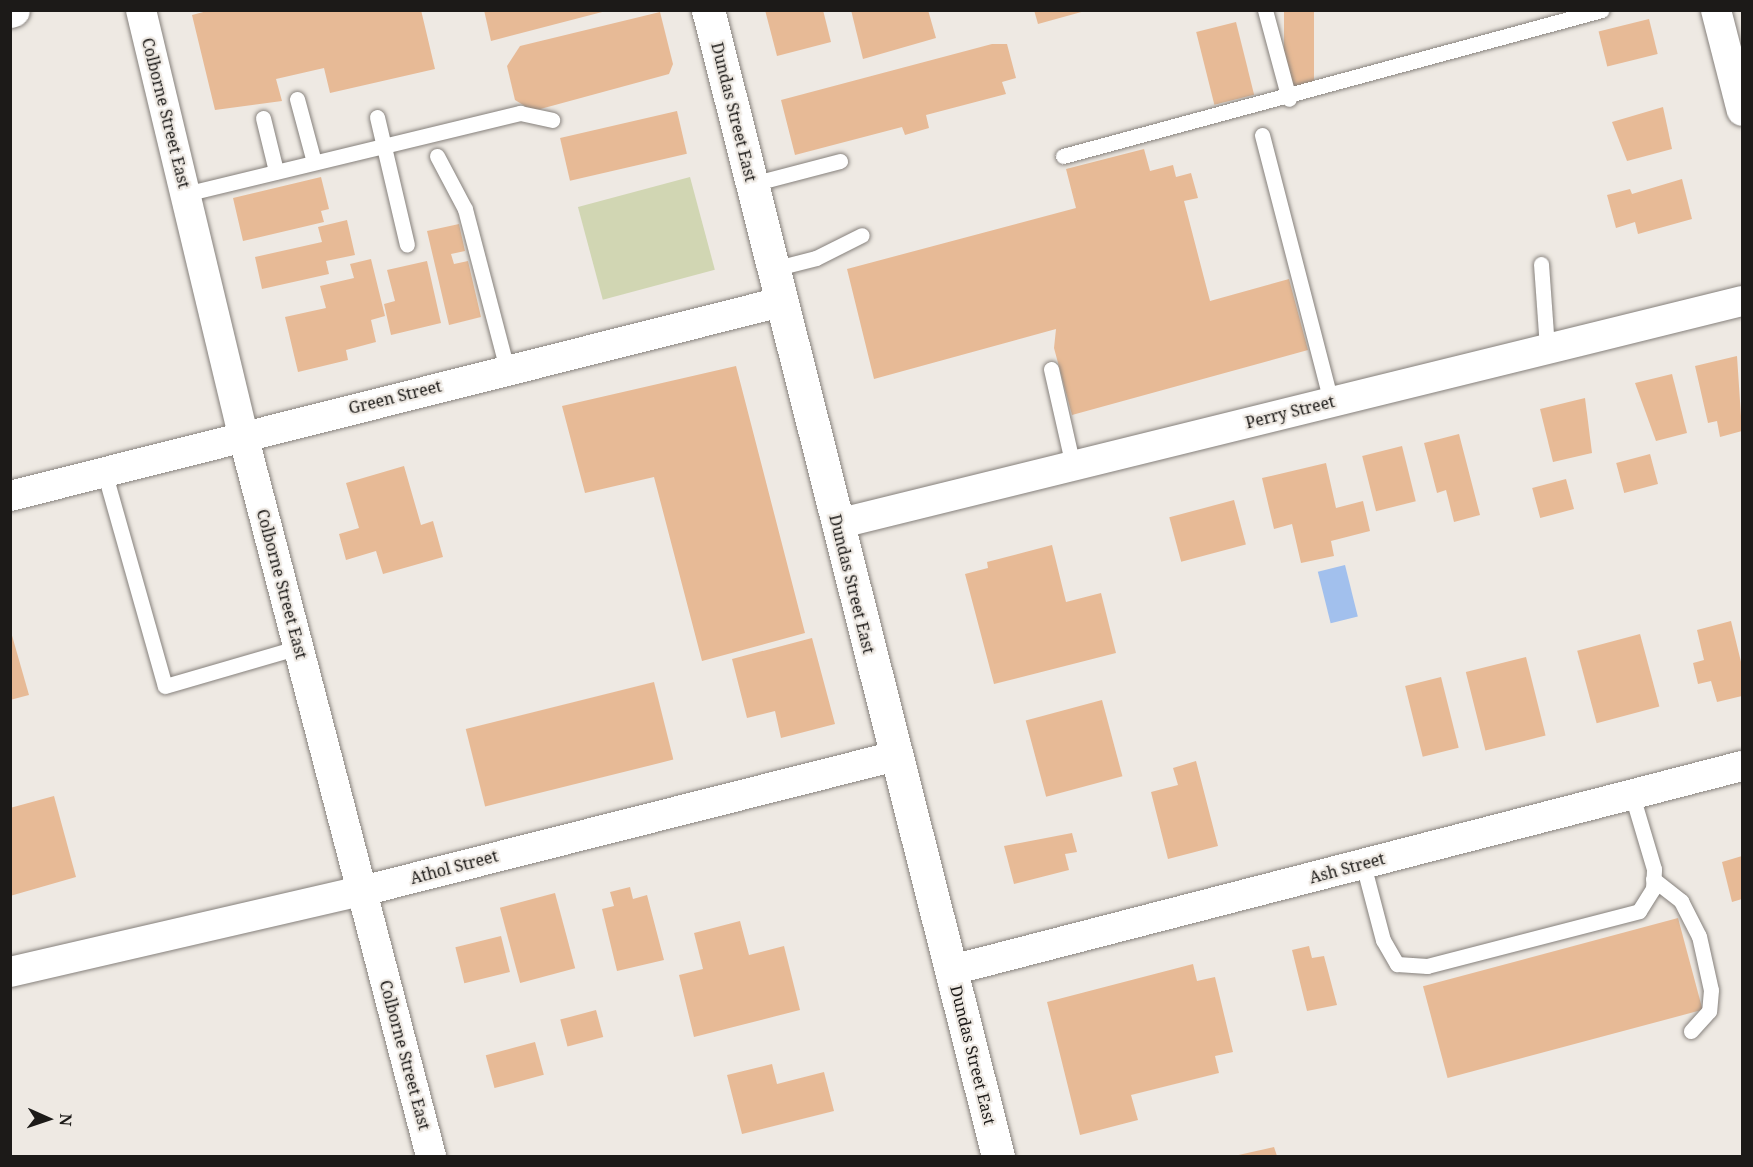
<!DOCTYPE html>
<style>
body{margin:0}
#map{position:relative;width:1753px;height:1167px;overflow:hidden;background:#eee9e3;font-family:"Noto Serif",serif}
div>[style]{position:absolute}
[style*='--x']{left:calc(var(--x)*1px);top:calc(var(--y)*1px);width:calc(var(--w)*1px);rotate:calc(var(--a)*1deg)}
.green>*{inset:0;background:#d1d6b3;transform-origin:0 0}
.water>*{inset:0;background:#a2c0ed;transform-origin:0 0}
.building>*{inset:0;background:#e7ba96;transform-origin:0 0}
.roads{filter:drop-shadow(0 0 2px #86817c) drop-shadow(0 0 2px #86817c)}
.service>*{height:15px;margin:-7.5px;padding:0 7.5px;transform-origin:7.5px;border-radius:7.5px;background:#fff}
.minor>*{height:30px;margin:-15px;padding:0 15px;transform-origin:15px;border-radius:15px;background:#fff}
.primary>*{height:33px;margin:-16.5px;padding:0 16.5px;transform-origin:16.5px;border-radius:16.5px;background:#fff}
span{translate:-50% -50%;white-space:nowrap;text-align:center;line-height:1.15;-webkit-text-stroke:4.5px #eee9e3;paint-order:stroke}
.street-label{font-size:16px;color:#1c1a18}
.frame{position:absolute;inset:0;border:12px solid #1c1a18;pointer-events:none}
.north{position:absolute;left:18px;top:1089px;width:60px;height:60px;-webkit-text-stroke:4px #eee9e3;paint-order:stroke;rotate:93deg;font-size:16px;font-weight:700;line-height:24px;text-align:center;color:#1c1a18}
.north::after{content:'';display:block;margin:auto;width:21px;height:27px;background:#1c1a18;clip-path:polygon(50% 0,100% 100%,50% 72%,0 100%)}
</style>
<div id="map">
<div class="green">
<div style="left:690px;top:177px;width:96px;height:116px;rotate:75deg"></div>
</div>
<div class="water">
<div style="left:1345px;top:565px;width:53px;height:28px;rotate:76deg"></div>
</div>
<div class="building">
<div style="clip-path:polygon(211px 10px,421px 10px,435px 69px,330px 93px,324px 68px,276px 79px,282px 101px,215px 110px,192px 15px)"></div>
<div style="clip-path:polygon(484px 10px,606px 10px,606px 11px,491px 41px)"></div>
<div style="clip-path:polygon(765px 10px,823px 10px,831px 42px,777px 56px)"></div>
<div style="clip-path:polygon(851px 10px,928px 10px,936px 38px,863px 59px)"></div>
<div style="clip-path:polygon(1034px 10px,1084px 10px,1085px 11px,1038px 24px)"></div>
<div style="left:1284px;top:10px;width:30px;height:81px"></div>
<div style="clip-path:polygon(660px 12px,673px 64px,669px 74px,533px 111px,515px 100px,507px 66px,520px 46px)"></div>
<div style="left:1649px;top:19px;width:36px;height:52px;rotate:76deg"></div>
<div style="left:1236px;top:22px;width:75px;height:41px;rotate:76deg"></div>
<div style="clip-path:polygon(992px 44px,1007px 44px,1016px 78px,1002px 82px,1006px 94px,926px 115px,929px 128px,905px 135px,902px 127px,795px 155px,781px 100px)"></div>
<div style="clip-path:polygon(1663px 107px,1672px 149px,1627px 161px,1612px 122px)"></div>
<div style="left:677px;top:111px;width:44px;height:120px;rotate:77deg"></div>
<div style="clip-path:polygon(1144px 149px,1150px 171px,1173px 165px,1176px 177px,1191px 173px,1198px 198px,1184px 201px,1210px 301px,1289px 279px,1308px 350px,1072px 415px,1054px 348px,1056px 329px,874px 379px,847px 269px,1076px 208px,1066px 169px)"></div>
<div style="clip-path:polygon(321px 177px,329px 209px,321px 211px,324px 222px,243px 241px,233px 198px)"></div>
<div style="clip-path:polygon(1682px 179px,1692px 219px,1638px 234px,1635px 222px,1616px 228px,1607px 195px,1630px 189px,1632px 194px)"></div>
<div style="clip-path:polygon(347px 220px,355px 255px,326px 261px,329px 274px,262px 289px,255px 257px,322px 242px,318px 227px)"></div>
<div style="clip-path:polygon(459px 224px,465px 251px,451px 254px,454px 264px,468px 261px,481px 317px,449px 325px,427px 231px)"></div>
<div style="clip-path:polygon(371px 259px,385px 316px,371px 320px,376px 342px,346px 350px,348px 360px,298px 372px,285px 317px,326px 308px,320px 286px,354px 278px,350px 264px)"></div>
<div style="clip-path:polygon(427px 261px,441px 323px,391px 335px,384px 304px,395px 301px,387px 270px)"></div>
<div style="clip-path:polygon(1737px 356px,1742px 431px,1720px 437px,1717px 421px,1708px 423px,1695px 366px)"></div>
<div style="clip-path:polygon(736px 366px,805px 633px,702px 661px,654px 477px,585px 493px,562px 406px)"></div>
<div style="clip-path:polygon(1672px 374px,1687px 433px,1656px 441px,1635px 383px)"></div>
<div style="clip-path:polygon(1585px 398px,1592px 453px,1553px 462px,1540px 409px)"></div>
<div style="clip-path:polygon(1459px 434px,1480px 515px,1454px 522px,1446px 490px,1437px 493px,1424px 443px)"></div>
<div style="left:1402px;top:446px;width:57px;height:41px;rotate:76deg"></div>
<div style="left:1650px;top:454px;width:31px;height:35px;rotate:75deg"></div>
<div style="clip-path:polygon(1326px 463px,1336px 508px,1363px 501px,1370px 531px,1331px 541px,1334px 556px,1301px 563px,1292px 524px,1274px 529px,1262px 478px)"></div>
<div style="clip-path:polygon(404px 466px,421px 525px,433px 521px,443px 557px,383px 574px,376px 551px,346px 560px,339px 534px,359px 528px,346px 483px)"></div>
<div style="left:1566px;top:479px;width:31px;height:35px;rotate:75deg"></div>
<div style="left:1234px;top:500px;width:46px;height:67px;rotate:75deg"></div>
<div style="clip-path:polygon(1052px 545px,1066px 602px,1101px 593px,1116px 653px,994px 684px,965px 574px,988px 568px,987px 562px)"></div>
<div style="clip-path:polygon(1731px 621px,1742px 666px,1742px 696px,1717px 702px,1711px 681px,1698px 684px,1693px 663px,1704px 660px,1697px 630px)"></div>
<div style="clip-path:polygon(11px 632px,29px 695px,10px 700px,10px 633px)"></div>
<div style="left:1640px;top:634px;width:75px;height:65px;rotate:75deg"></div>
<div style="clip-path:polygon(812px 638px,835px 724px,781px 738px,775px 711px,747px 718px,732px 659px)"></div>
<div style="left:1526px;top:657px;width:81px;height:62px;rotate:76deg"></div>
<div style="left:1441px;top:677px;width:73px;height:37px;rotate:76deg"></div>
<div style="left:654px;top:682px;width:80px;height:194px;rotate:76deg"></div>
<div style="left:1102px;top:700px;width:79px;height:79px;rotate:75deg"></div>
<div style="clip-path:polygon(1196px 761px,1218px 846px,1168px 859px,1151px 792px,1178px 785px,1173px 768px)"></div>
<div style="clip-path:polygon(54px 796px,76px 877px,10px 896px,10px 808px)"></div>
<div style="clip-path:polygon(1072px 833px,1077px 852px,1065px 854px,1069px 870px,1014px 884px,1004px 846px)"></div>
<div style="clip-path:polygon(1742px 856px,1742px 899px,1732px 902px,1722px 862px)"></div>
<div style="clip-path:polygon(630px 887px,633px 899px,647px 895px,664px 960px,617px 971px,602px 909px,614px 906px,610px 892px)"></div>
<div style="left:555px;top:893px;width:78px;height:57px;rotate:75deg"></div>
<div style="left:1678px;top:918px;width:95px;height:264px;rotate:75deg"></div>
<div style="clip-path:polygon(740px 921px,749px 955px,784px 946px,800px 1010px,694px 1037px,679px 975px,703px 969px,694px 933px)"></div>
<div style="left:501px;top:936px;width:37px;height:47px;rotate:76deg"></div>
<div style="clip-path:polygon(1309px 946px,1312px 958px,1324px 956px,1337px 1005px,1307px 1011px,1292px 950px)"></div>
<div style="clip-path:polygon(1193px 964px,1197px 981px,1215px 977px,1233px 1052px,1215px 1056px,1219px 1073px,1131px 1095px,1138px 1120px,1080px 1135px,1047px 1002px)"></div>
<div style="left:596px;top:1010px;width:28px;height:37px;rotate:75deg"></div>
<div style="left:535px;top:1042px;width:34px;height:51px;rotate:75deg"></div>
<div style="clip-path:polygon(772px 1064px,777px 1084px,824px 1072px,834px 1111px,742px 1134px,727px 1075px)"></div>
<div style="clip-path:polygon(1274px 1147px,1277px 1156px,1234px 1156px)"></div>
</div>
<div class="roads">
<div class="service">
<div style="--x:1265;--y:10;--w:92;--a:74.9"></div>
<div style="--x:297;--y:99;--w:65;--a:74.9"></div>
<div style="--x:377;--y:117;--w:131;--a:76.8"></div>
<div style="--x:263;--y:118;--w:55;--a:76.2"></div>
<div style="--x:1262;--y:135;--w:276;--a:75.5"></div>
<div style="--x:437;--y:156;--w:60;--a:62.2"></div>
<div style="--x:465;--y:209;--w:165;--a:75.3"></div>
<div style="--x:1063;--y:156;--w:558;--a:-15.16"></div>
<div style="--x:752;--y:184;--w:91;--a:-14.6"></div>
<div style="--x:185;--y:194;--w:345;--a:-13.6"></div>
<div style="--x:520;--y:113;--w:33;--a:12"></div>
<div style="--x:1541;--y:264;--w:83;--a:85.9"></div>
<div style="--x:773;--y:269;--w:44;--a:-14.3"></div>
<div style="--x:816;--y:258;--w:51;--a:-26.6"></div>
<div style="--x:1051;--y:369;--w:99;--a:77.2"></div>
<div style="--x:104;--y:471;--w:223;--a:74.2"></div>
<div style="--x:165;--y:686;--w:140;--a:-16.2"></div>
<div style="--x:1363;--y:864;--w:79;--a:75.3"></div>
<div style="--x:1383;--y:940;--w:28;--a:60"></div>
<div style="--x:1397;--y:964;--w:30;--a:4"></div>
<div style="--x:1427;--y:966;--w:219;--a:-14.5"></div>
<div style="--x:1639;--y:911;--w:26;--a:-58"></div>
<div style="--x:1653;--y:889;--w:20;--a:-87"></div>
<div style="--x:1654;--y:869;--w:77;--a:-106.6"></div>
<div style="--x:1653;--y:879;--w:36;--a:38"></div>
<div style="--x:1681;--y:901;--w:39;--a:63"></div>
<div style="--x:1699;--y:936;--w:55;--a:77.5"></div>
<div style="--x:1711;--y:990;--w:21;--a:95"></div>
<div style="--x:1709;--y:1011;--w:27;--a:132"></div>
</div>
<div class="minor">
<div style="--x:141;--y:10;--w:437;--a:76.5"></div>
<div style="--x:243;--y:435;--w:745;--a:75.39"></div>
<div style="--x:1716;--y:10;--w:104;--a:75.6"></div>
<div style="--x:10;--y:496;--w:795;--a:-14.12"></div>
<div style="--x:837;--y:524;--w:932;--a:-13.84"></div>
<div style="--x:952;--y:970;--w:816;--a:-14.48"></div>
<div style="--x:10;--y:972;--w:361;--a:-13"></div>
<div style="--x:362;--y:891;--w:551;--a:-14.19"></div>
</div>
<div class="primary">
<div style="--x:708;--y:10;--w:1182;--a:75.8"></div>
<div style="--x:10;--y:11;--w:3;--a:-18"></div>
</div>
</div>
<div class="street-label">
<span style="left:734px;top:112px;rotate:76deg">Dundas Street East</span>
<span style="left:166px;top:113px;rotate:76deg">Colborne Street East</span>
<span style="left:395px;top:397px;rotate:-14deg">Green Street</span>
<span style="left:1290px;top:412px;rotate:-14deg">Perry Street</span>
<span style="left:282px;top:584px;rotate:75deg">Colborne Street East</span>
<span style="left:852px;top:584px;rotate:76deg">Dundas Street East</span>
<span style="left:454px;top:867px;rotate:-15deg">Athol Street</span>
<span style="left:1347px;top:868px;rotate:-15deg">Ash Street</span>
<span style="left:405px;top:1055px;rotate:75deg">Colborne Street East</span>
<span style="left:973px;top:1055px;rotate:76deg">Dundas Street East</span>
</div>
<div class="frame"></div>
<div class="north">N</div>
</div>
